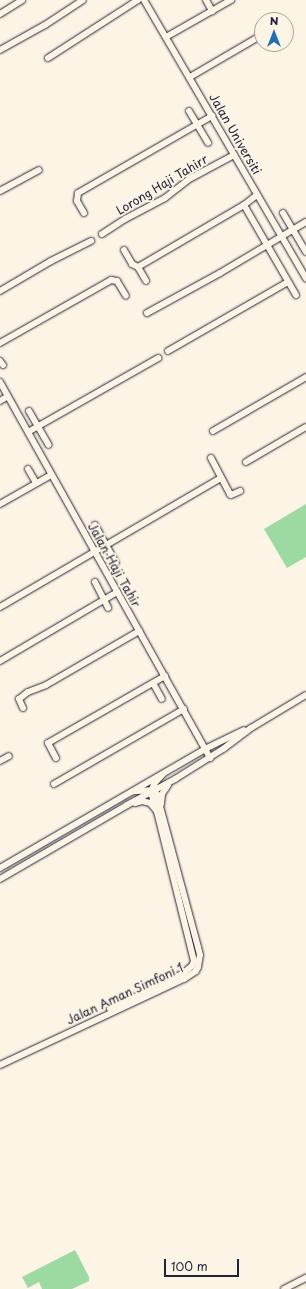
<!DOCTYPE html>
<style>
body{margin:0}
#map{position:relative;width:306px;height:1289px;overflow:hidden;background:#fcf5e5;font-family:"Playpen Sans",sans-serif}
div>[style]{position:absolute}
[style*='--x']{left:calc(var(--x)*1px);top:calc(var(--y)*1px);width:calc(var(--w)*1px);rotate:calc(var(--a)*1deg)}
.green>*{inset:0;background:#9cdaa2}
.roads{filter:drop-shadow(0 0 1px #22223b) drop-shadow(0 0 1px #22223b)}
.minor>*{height:6px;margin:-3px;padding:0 3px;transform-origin:3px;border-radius:3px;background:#fcf5e5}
span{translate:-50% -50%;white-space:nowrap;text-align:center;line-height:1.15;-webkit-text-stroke:4px #fcf5e5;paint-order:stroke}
.street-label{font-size:12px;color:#22223b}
.north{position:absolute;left:254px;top:12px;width:40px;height:40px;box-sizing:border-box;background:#fcf5e5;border:1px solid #a5a1a1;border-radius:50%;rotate:0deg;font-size:11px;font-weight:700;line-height:16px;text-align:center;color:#22223b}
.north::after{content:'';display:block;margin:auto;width:14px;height:18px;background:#1f6fb2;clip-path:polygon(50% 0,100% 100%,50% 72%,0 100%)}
.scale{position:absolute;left:164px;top:1259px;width:75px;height:18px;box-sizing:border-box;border:2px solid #22223b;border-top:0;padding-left:5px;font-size:12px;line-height:14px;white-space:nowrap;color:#22223b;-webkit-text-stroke:3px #fcf5e5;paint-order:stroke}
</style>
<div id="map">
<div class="green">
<div style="clip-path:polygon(306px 504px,306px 557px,287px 568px,264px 529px)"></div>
<div style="clip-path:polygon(75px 1250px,89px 1277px,89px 1281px,72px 1289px,42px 1289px,39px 1282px,28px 1288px,22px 1277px)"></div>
</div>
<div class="roads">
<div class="minor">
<div style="--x:144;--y:0;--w:322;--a:59.8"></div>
<div style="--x:206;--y:0;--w:13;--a:61"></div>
<div style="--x:0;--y:14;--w:26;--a:-32"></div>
<div style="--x:166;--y:37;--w:75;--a:-29.6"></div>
<div style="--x:0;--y:50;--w:51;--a:-29.1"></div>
<div style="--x:45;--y:25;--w:45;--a:-33.3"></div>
<div style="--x:48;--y:58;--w:107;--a:-32.8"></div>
<div style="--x:190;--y:77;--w:83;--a:-30.3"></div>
<div style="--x:189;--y:111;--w:37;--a:59"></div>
<div style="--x:0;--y:191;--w:44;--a:-28.3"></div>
<div style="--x:244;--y:205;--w:104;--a:60"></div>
<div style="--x:84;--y:213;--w:14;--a:-120"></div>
<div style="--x:77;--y:201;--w:8;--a:-83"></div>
<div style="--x:78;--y:193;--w:155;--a:-29.9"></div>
<div style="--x:283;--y:213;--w:45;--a:59.5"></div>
<div style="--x:102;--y:234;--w:27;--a:-33"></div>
<div style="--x:125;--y:219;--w:45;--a:-27.7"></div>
<div style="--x:165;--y:198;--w:33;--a:-38"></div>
<div style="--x:191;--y:178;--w:49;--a:-28.1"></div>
<div style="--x:124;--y:250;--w:16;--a:60"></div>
<div style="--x:132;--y:264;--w:7;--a:27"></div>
<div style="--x:138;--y:267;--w:123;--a:-30.3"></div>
<div style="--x:244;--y:205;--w:16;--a:-38"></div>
<div style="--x:138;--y:267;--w:16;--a:60"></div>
<div style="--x:0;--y:291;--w:59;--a:-30.5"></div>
<div style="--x:51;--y:261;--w:45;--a:-26.6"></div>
<div style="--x:147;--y:313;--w:83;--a:-28.7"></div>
<div style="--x:220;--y:273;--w:100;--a:-30.7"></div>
<div style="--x:0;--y:343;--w:128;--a:-29.6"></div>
<div style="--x:111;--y:280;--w:6;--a:9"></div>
<div style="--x:117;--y:281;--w:17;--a:59"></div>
<div style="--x:168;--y:351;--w:138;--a:-29.9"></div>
<div style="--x:0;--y:361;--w:5;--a:53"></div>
<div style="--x:0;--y:382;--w:431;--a:60.8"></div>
<div style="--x:0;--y:401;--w:9;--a:-32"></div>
<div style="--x:29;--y:411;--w:39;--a:60"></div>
<div style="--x:213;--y:431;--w:108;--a:-30.1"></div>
<div style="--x:28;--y:432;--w:150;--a:-29.6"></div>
<div style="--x:211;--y:458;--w:41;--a:62.2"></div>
<div style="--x:230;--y:494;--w:1;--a:45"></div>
<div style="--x:231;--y:495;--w:10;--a:-24"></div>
<div style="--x:246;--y:462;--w:69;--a:-30.3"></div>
<div style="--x:28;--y:469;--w:16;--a:60"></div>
<div style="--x:0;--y:504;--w:59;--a:-29.6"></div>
<div style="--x:95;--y:525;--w:43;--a:61.1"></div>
<div style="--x:95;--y:582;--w:29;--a:63"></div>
<div style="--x:0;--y:607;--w:256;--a:-30.3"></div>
<div style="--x:0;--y:661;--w:136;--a:-30.5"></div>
<div style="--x:153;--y:683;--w:18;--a:61"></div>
<div style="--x:23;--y:708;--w:10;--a:-114"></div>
<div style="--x:19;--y:699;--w:11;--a:-38"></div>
<div style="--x:28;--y:692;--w:19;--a:-21"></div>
<div style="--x:46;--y:685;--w:108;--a:-30.1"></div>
<div style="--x:56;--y:758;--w:17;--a:-118"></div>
<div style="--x:48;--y:743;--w:135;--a:-29.8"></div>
<div style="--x:0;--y:761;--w:10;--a:-29"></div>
<div style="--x:54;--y:784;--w:150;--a:-30"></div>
<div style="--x:135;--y:803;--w:7;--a:-16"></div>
<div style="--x:142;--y:801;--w:8;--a:14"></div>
<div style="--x:150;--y:803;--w:8;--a:50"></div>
<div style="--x:161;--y:804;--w:10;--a:-84"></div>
<div style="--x:162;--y:794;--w:11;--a:-56"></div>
<div style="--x:0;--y:868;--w:237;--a:-30.1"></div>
<div style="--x:205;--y:749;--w:43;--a:-26"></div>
<div style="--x:0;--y:879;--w:147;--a:-30.2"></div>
<div style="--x:127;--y:805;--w:55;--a:-28.4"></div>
<div style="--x:175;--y:779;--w:57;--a:-32"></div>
<div style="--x:223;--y:749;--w:35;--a:-37"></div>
<div style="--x:251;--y:728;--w:64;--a:-31"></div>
<div style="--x:110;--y:1009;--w:80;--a:-25.9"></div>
<div style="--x:182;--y:974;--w:13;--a:-39"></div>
<div style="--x:192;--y:966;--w:5;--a:-68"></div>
<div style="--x:194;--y:961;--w:154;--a:-103.9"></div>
<div style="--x:157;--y:812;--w:21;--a:-107"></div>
<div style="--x:151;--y:792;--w:9;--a:-69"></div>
<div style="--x:154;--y:784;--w:13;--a:-48"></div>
<div style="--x:0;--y:1065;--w:203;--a:-25.1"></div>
<div style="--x:184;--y:979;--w:14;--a:-34"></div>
<div style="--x:196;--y:971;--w:4;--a:-63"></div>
<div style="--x:198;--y:967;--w:12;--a:-81"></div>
<div style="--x:200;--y:955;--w:8;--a:-104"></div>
<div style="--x:198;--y:947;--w:150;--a:-105.1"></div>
<div style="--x:159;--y:802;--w:13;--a:-108"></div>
<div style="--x:155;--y:790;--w:22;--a:177"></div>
<div style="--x:284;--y:1289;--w:25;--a:-27"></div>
</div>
</div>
<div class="street-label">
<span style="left:235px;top:134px;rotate:60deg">Jalan Universiti</span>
<span style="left:162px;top:185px;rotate:-31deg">Lorong Haji Tahirr</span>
<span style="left:114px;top:565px;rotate:61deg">Jalan Haji Tahir</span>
<span style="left:125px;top:994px;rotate:-25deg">Jalan Aman Simfoni 1</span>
</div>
<div class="north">N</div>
<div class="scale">100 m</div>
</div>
